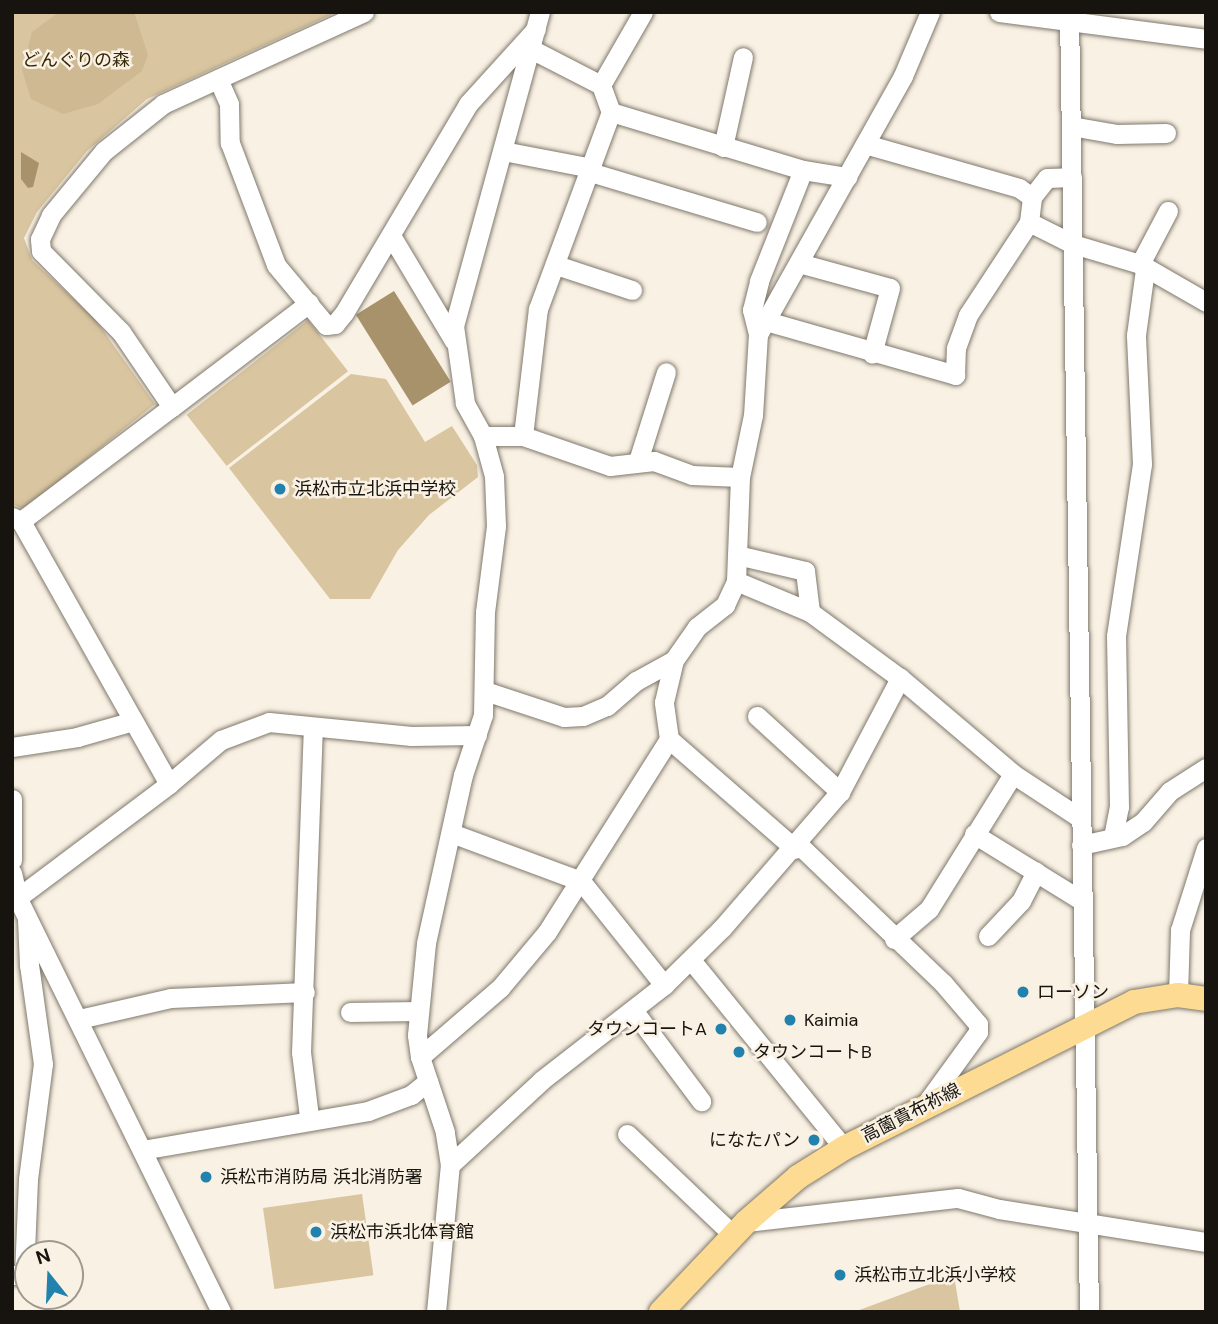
<!DOCTYPE html>
<meta charset="utf-8">
<style>
body{margin:0}
#map{position:relative;width:1218px;height:1324px;overflow:hidden;background:#f9f1e3;font-family:"DM Sans","Noto Sans JP",sans-serif}
div>[style]{position:absolute}
[style*='--x']{left:calc(var(--x)*1px);top:calc(var(--y)*1px);width:calc(var(--w)*1px);rotate:calc(var(--a)*1deg)}
.green>*{inset:0;background:#d9c59f;transform-origin:0 0}
.forest>*{inset:0;background:#ceb992}
.water>*{inset:0;background:#a7926c;transform-origin:0 0}
.roads{filter:drop-shadow(0 0 2px #7f786c) drop-shadow(0 0 2px #7f786c)}
.minor>*{height:19px;margin:-9.5px;padding:0 9.5px;transform-origin:9.5px;border-radius:9.5px;background:#fff}
.major>*{height:24px;margin:-12px;padding:0 12px;transform-origin:12px;border-radius:12px;background:#fddb92}
.dots>*{width:19px;height:19px;translate:-50% -50%;box-sizing:border-box;border:4px solid #f9f1e3;border-radius:50%}
span{translate:-50% -50%;white-space:nowrap;text-align:center;line-height:1.15;-webkit-text-stroke:5px #f9f1e3;paint-order:stroke}
.park-label{font-size:18px;color:#362705}
.poi-label{font-size:18px;color:#17140f}
.left{translate:0 -50%;text-align:left}
.right{translate:-100% -50%;text-align:right}
.street-label{font-size:18px;color:#17140f}
.frame{position:absolute;inset:0;border:14px solid #17140f;pointer-events:none}
.north{position:absolute;left:14px;top:1240px;width:70px;height:70px;box-sizing:border-box;background:#f9f1e3;border:2px solid #9f998e;border-radius:50%;rotate:342deg;font-size:19px;font-weight:700;line-height:28px;text-align:center;color:#17140f}
.north::after{content:'';display:block;margin:auto;width:24px;height:32px;background:#2082ad;clip-path:polygon(50% 0,100% 100%,50% 72%,0 100%)}
</style>
<div id="map">
<div class="green">
<div style="clip-path:polygon(12px 12px,337px 12px,147px 99px,87px 151px,37px 212px,24px 238px,32px 260px,95px 319px,155px 404px,24px 509px,12px 504px)"></div>
<div style="left:308px;top:320px;width:65px;height:154px;rotate:52deg"></div>
<div style="clip-path:polygon(351px 374px,386px 379px,425px 442px,452px 426px,477px 465px,478px 477px,429px 515px,398px 550px,370px 599px,330px 599px,229px 468px)"></div>
<div style="left:362px;top:1194px;width:82px;height:100px;rotate:82deg"></div>
<div style="clip-path:polygon(954px 1275px,960px 1312px,854px 1312px)"></div>
</div>
<div class="forest">
<div style="clip-path:polygon(59px 12px,134px 12px,148px 55px,142px 71px,98px 104px,63px 114px,31px 99px,22px 70px,32px 32px)"></div>
</div>
<div class="water">
<div style="clip-path:polygon(21px 152px,39px 163px,33px 187px,28px 188px,21px 179px)"></div>
<div style="left:394px;top:291px;width:107px;height:45px;rotate:58deg"></div>
</div>
<div class="roads">
<div class="minor">
<div style="--x:930;--y:12;--w:69;--a:112.9"></div>
<div style="--x:903;--y:76;--w:296;--a:119.3"></div>
<div style="--x:758;--y:334;--w:81;--a:93.5"></div>
<div style="--x:753;--y:415;--w:63;--a:101.8"></div>
<div style="--x:740;--y:477;--w:104;--a:92.2"></div>
<div style="--x:736;--y:581;--w:80;--a:22.7"></div>
<div style="--x:810;--y:612;--w:112;--a:36.3"></div>
<div style="--x:900;--y:678;--w:148;--a:40.3"></div>
<div style="--x:1013;--y:774;--w:80;--a:33.3"></div>
<div style="--x:999;--y:12;--w:209;--a:7.4"></div>
<div style="--x:1069;--y:12;--w:1300;--a:89.12"></div>
<div style="--x:531;--y:49;--w:79;--a:27.2"></div>
<div style="--x:601;--y:85;--w:29;--a:70"></div>
<div style="--x:218;--y:79;--w:27;--a:66"></div>
<div style="--x:229;--y:104;--w:39;--a:89"></div>
<div style="--x:230;--y:143;--w:130;--a:69.3"></div>
<div style="--x:276;--y:265;--w:78;--a:50.2"></div>
<div style="--x:326;--y:325;--w:9;--a:-6"></div>
<div style="--x:335;--y:324;--w:14;--a:-51"></div>
<div style="--x:344;--y:313;--w:243;--a:-59.3"></div>
<div style="--x:468;--y:104;--w:101;--a:-47.8"></div>
<div style="--x:601;--y:85;--w:84;--a:-60.1"></div>
<div style="--x:1071;--y:126;--w:47;--a:9.9"></div>
<div style="--x:1117;--y:134;--w:49;--a:-1.2"></div>
<div style="--x:865;--y:144;--w:160;--a:15.9"></div>
<div style="--x:1019;--y:188;--w:16;--a:35"></div>
<div style="--x:723;--y:147;--w:92;--a:-77.5"></div>
<div style="--x:503;--y:151;--w:91;--a:10.8"></div>
<div style="--x:590;--y:172;--w:174;--a:16.7"></div>
<div style="--x:1029;--y:222;--w:49;--a:26.6"></div>
<div style="--x:1073;--y:244;--w:70;--a:16.6"></div>
<div style="--x:1140;--y:264;--w:76;--a:29.9"></div>
<div style="--x:392;--y:237;--w:121;--a:59.2"></div>
<div style="--x:799;--y:263;--w:94;--a:15.4"></div>
<div style="--x:890;--y:288;--w:68;--a:105.3"></div>
<div style="--x:1140;--y:264;--w:60;--a:-62.2"></div>
<div style="--x:556;--y:265;--w:80;--a:18.2"></div>
<div style="--x:766;--y:321;--w:197;--a:15.9"></div>
<div style="--x:955;--y:375;--w:27;--a:-88"></div>
<div style="--x:956;--y:348;--w:35;--a:-70"></div>
<div style="--x:968;--y:315;--w:111;--a:-56.7"></div>
<div style="--x:1029;--y:222;--w:25;--a:-83"></div>
<div style="--x:1032;--y:197;--w:24;--a:-52"></div>
<div style="--x:1047;--y:178;--w:25;--a:-2"></div>
<div style="--x:758;--y:334;--w:25;--a:-104"></div>
<div style="--x:752;--y:310;--w:30;--a:-76"></div>
<div style="--x:759;--y:281;--w:119;--a:-68.4"></div>
<div style="--x:172;--y:407;--w:172;--a:-37.2"></div>
<div style="--x:483;--y:436;--w:40;--a:0"></div>
<div style="--x:523;--y:436;--w:92;--a:19"></div>
<div style="--x:610;--y:466;--w:44;--a:-6.5"></div>
<div style="--x:654;--y:461;--w:40;--a:20.2"></div>
<div style="--x:692;--y:475;--w:48;--a:2.4"></div>
<div style="--x:523;--y:436;--w:128;--a:-83.3"></div>
<div style="--x:538;--y:309;--w:210;--a:-69.7"></div>
<div style="--x:611;--y:112;--w:201;--a:16.8"></div>
<div style="--x:803;--y:170;--w:45;--a:9"></div>
<div style="--x:638;--y:461;--w:93;--a:-72.5"></div>
<div style="--x:12;--y:517;--w:10;--a:24"></div>
<div style="--x:21;--y:521;--w:189;--a:-37.1"></div>
<div style="--x:172;--y:407;--w:91;--a:-124.2"></div>
<div style="--x:121;--y:332;--w:114;--a:-134.6"></div>
<div style="--x:41;--y:251;--w:12;--a:-95"></div>
<div style="--x:40;--y:239;--w:26;--a:-65"></div>
<div style="--x:51;--y:215;--w:83;--a:-50.4"></div>
<div style="--x:104;--y:151;--w:75;--a:-38.5"></div>
<div style="--x:163;--y:104;--w:221;--a:-24.6"></div>
<div style="--x:737;--y:555;--w:70;--a:13.2"></div>
<div style="--x:805;--y:571;--w:41;--a:83"></div>
<div style="--x:485;--y:691;--w:83;--a:18.2"></div>
<div style="--x:564;--y:717;--w:19;--a:-3"></div>
<div style="--x:583;--y:716;--w:26;--a:-23"></div>
<div style="--x:607;--y:706;--w:38;--a:-41"></div>
<div style="--x:636;--y:681;--w:43;--a:-28.9"></div>
<div style="--x:757;--y:716;--w:113;--a:42.5"></div>
<div style="--x:669;--y:739;--w:167;--a:41.1"></div>
<div style="--x:12;--y:747;--w:66;--a:-8.7"></div>
<div style="--x:77;--y:737;--w:58;--a:-15.9"></div>
<div style="--x:169;--y:784;--w:68;--a:-40.2"></div>
<div style="--x:221;--y:740;--w:51;--a:-20.6"></div>
<div style="--x:269;--y:722;--w:143;--a:5.6"></div>
<div style="--x:411;--y:736;--w:66;--a:-0.9"></div>
<div style="--x:12;--y:799;--w:61;--a:90"></div>
<div style="--x:451;--y:833;--w:139;--a:20.3"></div>
<div style="--x:581;--y:881;--w:133;--a:51.4"></div>
<div style="--x:974;--y:834;--w:126;--a:31.7"></div>
<div style="--x:1113;--y:837;--w:31;--a:-79"></div>
<div style="--x:1119;--y:807;--w:171;--a:-91"></div>
<div style="--x:1116;--y:636;--w:174;--a:-81.4"></div>
<div style="--x:1142;--y:464;--w:129;--a:-92.7"></div>
<div style="--x:1136;--y:335;--w:67;--a:-82.2"></div>
<div style="--x:799;--y:845;--w:199;--a:43.8"></div>
<div style="--x:943;--y:983;--w:54;--a:49.5"></div>
<div style="--x:978;--y:1024;--w:8;--a:90"></div>
<div style="--x:978;--y:1032;--w:90;--a:126"></div>
<div style="--x:1081;--y:845;--w:42;--a:-12.4"></div>
<div style="--x:1122;--y:836;--w:25;--a:-34"></div>
<div style="--x:1143;--y:822;--w:41;--a:-48.9"></div>
<div style="--x:1170;--y:791;--w:43;--a:-32.6"></div>
<div style="--x:12;--y:873;--w:27;--a:77"></div>
<div style="--x:18;--y:899;--w:460;--a:63.8"></div>
<div style="--x:12;--y:902;--w:196;--a:-36.9"></div>
<div style="--x:169;--y:784;--w:302;--a:-119.4"></div>
<div style="--x:988;--y:936;--w:48;--a:-46.7"></div>
<div style="--x:1021;--y:901;--w:33;--a:-63"></div>
<div style="--x:894;--y:939;--w:46;--a:-40.6"></div>
<div style="--x:929;--y:909;--w:159;--a:-58.1"></div>
<div style="--x:691;--y:960;--w:242;--a:50.9"></div>
<div style="--x:1178;--y:995;--w:65;--a:-88.2"></div>
<div style="--x:1180;--y:930;--w:86;--a:-72.4"></div>
<div style="--x:633;--y:1010;--w:114;--a:53.2"></div>
<div style="--x:350;--y:1012;--w:69;--a:-0.8"></div>
<div style="--x:79;--y:1019;--w:94;--a:-12.9"></div>
<div style="--x:171;--y:998;--w:134;--a:-2.6"></div>
<div style="--x:420;--y:1057;--w:22;--a:-98"></div>
<div style="--x:417;--y:1035;--w:92;--a:-84.4"></div>
<div style="--x:426;--y:943;--w:172;--a:-77.6"></div>
<div style="--x:463;--y:775;--w:63;--a:-71.6"></div>
<div style="--x:483;--y:715;--w:103;--a:-88.9"></div>
<div style="--x:485;--y:612;--w:87;--a:-82.7"></div>
<div style="--x:496;--y:526;--w:50;--a:-92.3"></div>
<div style="--x:494;--y:476;--w:41;--a:-105.4"></div>
<div style="--x:483;--y:436;--w:38;--a:-119"></div>
<div style="--x:465;--y:403;--w:78;--a:-98.1"></div>
<div style="--x:454;--y:326;--w:326;--a:-74.7"></div>
<div style="--x:309;--y:1117;--w:65;--a:-97"></div>
<div style="--x:301;--y:1052;--w:324;--a:-87.9"></div>
<div style="--x:627;--y:1134;--w:146;--a:43.6"></div>
<div style="--x:142;--y:1150;--w:229;--a:-9.8"></div>
<div style="--x:368;--y:1111;--w:46;--a:-20.4"></div>
<div style="--x:411;--y:1095;--w:22;--a:-39"></div>
<div style="--x:450;--y:1165;--w:125;--a:-42.7"></div>
<div style="--x:542;--y:1080;--w:155;--a:-37.9"></div>
<div style="--x:664;--y:985;--w:81;--a:-44.5"></div>
<div style="--x:722;--y:928;--w:180;--a:-49.1"></div>
<div style="--x:840;--y:792;--w:129;--a:-62.2"></div>
<div style="--x:746;--y:1222;--w:213;--a:-6.5"></div>
<div style="--x:958;--y:1198;--w:42;--a:15"></div>
<div style="--x:999;--y:1209;--w:210;--a:9.1"></div>
<div style="--x:12;--y:1275;--w:12;--a:0"></div>
<div style="--x:24;--y:1275;--w:96;--a:-87.6"></div>
<div style="--x:28;--y:1179;--w:116;--a:-82.6"></div>
<div style="--x:43;--y:1064;--w:100;--a:-98"></div>
<div style="--x:29;--y:965;--w:45;--a:-92.5"></div>
<div style="--x:436;--y:1312;--w:148;--a:-84.6"></div>
<div style="--x:450;--y:1165;--w:33;--a:-99"></div>
<div style="--x:445;--y:1132;--w:79;--a:-108.4"></div>
<div style="--x:420;--y:1057;--w:106;--a:-40.8"></div>
<div style="--x:500;--y:988;--w:73;--a:-50"></div>
<div style="--x:547;--y:932;--w:228;--a:-57.7"></div>
<div style="--x:669;--y:739;--w:37;--a:-98"></div>
<div style="--x:664;--y:702;--w:43;--a:-76.6"></div>
<div style="--x:674;--y:660;--w:40;--a:-55.1"></div>
<div style="--x:697;--y:627;--w:36;--a:-38"></div>
<div style="--x:725;--y:605;--w:26;--a:-65"></div>
</div>
<div class="major">
<div style="--x:661;--y:1312;--w:124;--a:-46.6"></div>
<div style="--x:746;--y:1222;--w:69;--a:-40.9"></div>
<div style="--x:798;--y:1177;--w:54;--a:-32.2"></div>
<div style="--x:844;--y:1148;--w:325;--a:-26.7"></div>
<div style="--x:1134;--y:1002;--w:45;--a:-9"></div>
<div style="--x:1178;--y:995;--w:28;--a:8"></div>
</div>
</div>
<div class="dots">
<div style="left:280px;top:489px;background:#2082ad"></div>
<div style="left:1023px;top:992px;background:#2082ad"></div>
<div style="left:790px;top:1020px;background:#2082ad"></div>
<div style="left:721px;top:1029px;background:#2082ad"></div>
<div style="left:739px;top:1052px;background:#2082ad"></div>
<div style="left:814px;top:1140px;background:#2082ad"></div>
<div style="left:206px;top:1177px;background:#2082ad"></div>
<div style="left:316px;top:1232px;background:#2082ad"></div>
<div style="left:840px;top:1275px;background:#2082ad"></div>
</div>
<div class="park-label">
<span style="left:76px;top:60px">どんぐりの森</span>
</div>
<div class="poi-label">
<span class="left" style="left:294px;top:489px">浜松市立北浜中学校</span>
<span class="left" style="left:1037px;top:992px">ローソン</span>
<span class="left" style="left:804px;top:1020px">Kaimia</span>
<span class="right" style="left:707px;top:1029px">タウンコートA</span>
<span class="left" style="left:753px;top:1052px">タウンコートB</span>
<span class="right" style="left:800px;top:1140px">になたパン</span>
<span class="left" style="left:220px;top:1177px">浜松市消防局 浜北消防署</span>
<span class="left" style="left:330px;top:1232px">浜松市浜北体育館</span>
<span class="left" style="left:854px;top:1275px">浜松市立北浜小学校</span>
</div>
<div class="street-label">
<span style="left:911px;top:1113px;rotate:-27deg">高薗貴布祢線</span>
</div>
<div class="frame"></div>
<div class="north">N</div>
</div>
